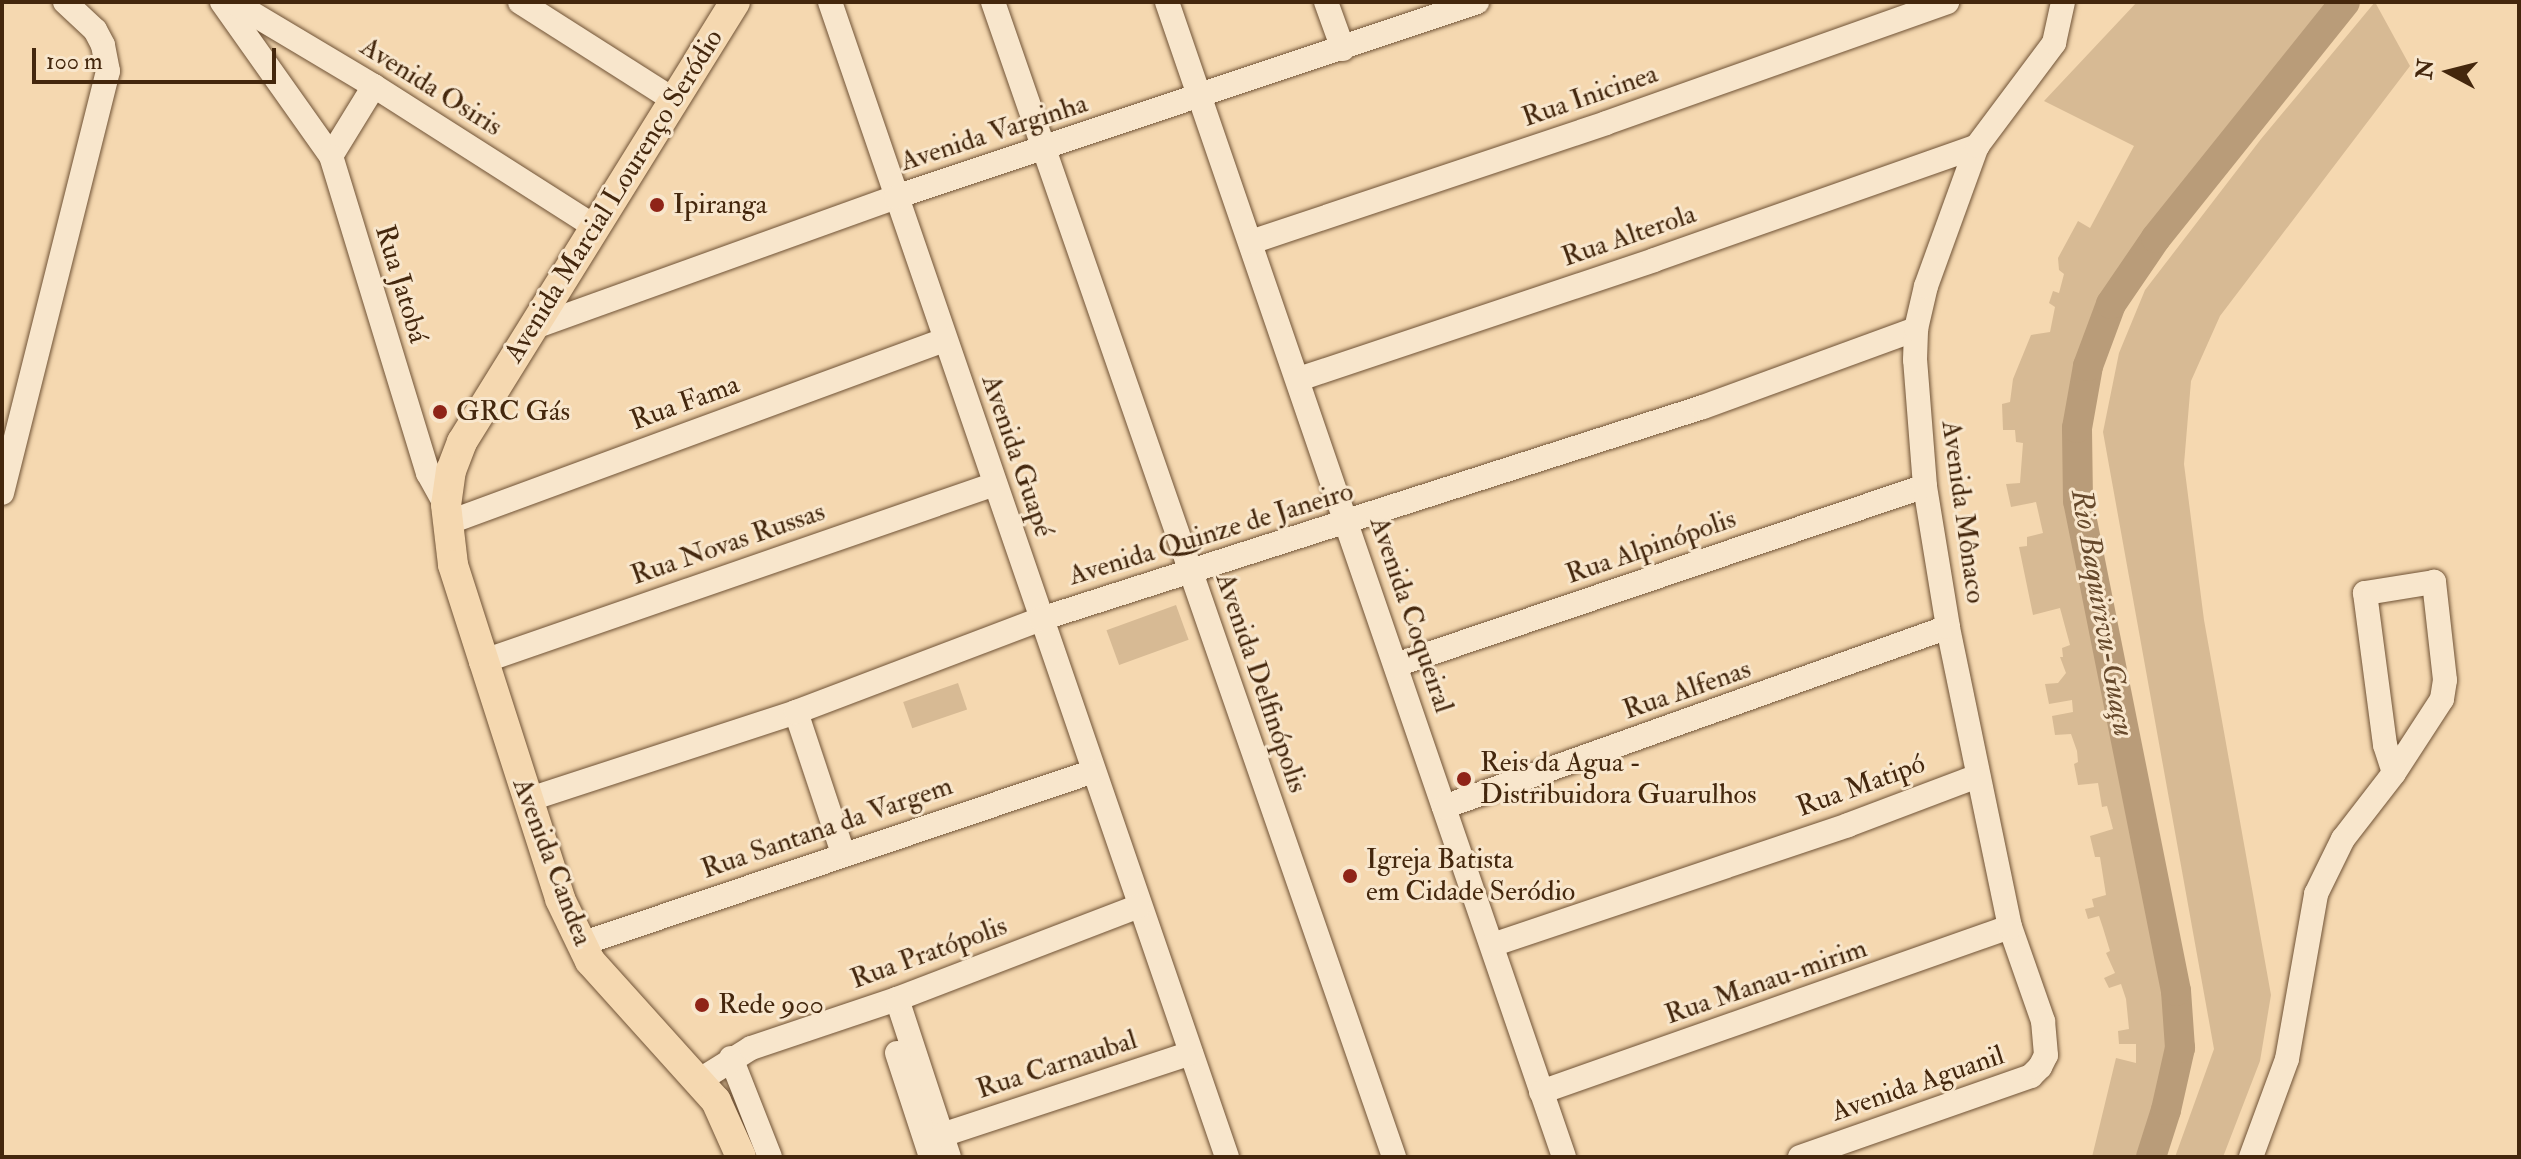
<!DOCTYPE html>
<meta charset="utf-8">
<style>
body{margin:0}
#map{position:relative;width:2521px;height:1159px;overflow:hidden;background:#f5d8b0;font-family:"IM FELL Double Pica",serif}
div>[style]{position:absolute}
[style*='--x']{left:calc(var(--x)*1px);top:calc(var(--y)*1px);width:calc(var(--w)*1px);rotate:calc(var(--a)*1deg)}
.green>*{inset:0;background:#d7ba94;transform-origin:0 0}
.river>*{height:30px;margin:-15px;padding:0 15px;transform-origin:15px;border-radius:15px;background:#b99c79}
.roads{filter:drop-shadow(0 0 2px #705336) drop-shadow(0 0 2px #705336)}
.minor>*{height:24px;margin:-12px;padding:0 12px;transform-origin:12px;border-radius:12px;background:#f8e6cc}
.major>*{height:30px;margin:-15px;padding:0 15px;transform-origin:15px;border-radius:15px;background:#f5d8b0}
.dots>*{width:22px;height:22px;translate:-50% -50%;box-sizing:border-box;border:4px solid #f8e6cc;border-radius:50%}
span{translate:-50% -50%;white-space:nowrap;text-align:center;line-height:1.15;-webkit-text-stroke:6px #f8e6cc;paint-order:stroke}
.street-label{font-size:28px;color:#44270d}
.poi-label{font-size:28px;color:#44270d}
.left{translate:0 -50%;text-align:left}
.water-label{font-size:30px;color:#674a2d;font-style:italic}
.frame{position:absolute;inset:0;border:4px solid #44270d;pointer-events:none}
.north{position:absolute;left:2409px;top:32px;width:80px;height:80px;-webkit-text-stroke:6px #f8e6cc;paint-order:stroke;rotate:277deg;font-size:22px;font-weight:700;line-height:32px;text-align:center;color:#44270d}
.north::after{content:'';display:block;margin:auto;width:28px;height:36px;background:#44270d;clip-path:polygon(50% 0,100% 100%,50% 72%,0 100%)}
.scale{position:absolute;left:32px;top:48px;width:244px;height:36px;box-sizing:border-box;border:4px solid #44270d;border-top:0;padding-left:10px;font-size:24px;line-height:28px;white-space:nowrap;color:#44270d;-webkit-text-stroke:6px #f8e6cc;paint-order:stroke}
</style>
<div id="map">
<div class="green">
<div style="clip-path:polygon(2137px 2px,2347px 2px,2140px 262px,2132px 257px,2096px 308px,2078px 367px,2068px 503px,2119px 747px,2132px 834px,2154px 908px,2165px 984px,2165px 1093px,2145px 1157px,2092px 1157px,2116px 1058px,2136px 1063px,2136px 1044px,2119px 1044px,2118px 1031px,2129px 1029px,2126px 999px,2121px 984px,2109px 988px,2104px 978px,2115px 973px,2106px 953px,2110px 951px,2103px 928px,2099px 916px,2088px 919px,2085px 909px,2094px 907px,2092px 899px,2106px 895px,2100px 857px,2095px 857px,2090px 836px,2113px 829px,2107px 806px,2102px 807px,2098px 783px,2078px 785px,2074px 764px,2078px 762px,2077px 751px,2071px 734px,2055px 735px,2052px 716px,2073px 712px,2072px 700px,2049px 704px,2045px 684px,2058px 683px,2066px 673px,2060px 657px,2063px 657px,2062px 648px,2070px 645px,2060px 608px,2033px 615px,2019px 547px,2027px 546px,2027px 537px,2043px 533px,2036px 502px,2011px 507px,2006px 484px,2020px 483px,2023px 443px,2016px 442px,2015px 430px,2003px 430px,2002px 404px,2010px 402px,2013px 379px,2031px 335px,2050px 332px,2055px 307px,2049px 303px,2053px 291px,2059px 293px,2064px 274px,2059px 270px,2058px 258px,2078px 221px,2090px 228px,2134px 146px,2044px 101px)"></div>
<div style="clip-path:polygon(2375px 2px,2410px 66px,2220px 316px,2191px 381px,2184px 464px,2204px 620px,2271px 995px,2260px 1061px,2223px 1157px,2175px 1157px,2214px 1049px,2103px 432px,2119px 353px,2145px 290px,2261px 139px)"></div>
<div style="left:1176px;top:605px;width:37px;height:74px;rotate:70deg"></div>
<div style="left:958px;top:683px;width:28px;height:58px;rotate:71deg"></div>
</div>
<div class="river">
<div style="--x:2151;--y:1157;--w:49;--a:-72.3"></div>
<div style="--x:2166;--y:1110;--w:64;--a:-77.3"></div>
<div style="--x:2180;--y:1048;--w:57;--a:-94"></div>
<div style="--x:2176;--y:991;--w:500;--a:-101.3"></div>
<div style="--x:2078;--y:501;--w:73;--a:-90.8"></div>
<div style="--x:2077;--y:428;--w:63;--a:-79.9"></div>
<div style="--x:2088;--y:366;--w:66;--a:-69.6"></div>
<div style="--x:2111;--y:304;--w:80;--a:-55.7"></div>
<div style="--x:2156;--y:238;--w:302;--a:-51.3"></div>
</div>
<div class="roads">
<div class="minor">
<div style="--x:222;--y:2;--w:189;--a:54.7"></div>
<div style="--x:233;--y:2;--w:164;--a:30.8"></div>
<div style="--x:374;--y:86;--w:262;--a:32.5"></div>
<div style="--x:520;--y:2;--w:180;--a:32.5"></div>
<div style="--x:830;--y:2;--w:1221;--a:71.03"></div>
<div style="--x:993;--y:2;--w:1223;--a:70.85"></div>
<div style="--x:1167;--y:2;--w:1221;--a:71.03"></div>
<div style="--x:1326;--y:2;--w:50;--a:70.1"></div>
<div style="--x:374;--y:86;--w:82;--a:121.6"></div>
<div style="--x:331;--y:156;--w:332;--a:73"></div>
<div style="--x:428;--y:473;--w:37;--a:61"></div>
<div style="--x:1251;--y:242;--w:374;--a:-18.5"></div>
<div style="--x:1606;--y:123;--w:362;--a:-19.5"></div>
<div style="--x:532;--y:328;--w:387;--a:-19.8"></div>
<div style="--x:896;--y:197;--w:613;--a:-18.55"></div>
<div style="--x:1299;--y:379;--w:374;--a:-18.5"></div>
<div style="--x:1654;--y:260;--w:343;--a:-19.4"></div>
<div style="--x:2;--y:493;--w:435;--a:-75.9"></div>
<div style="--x:108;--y:71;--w:26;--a:-101"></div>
<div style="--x:103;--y:45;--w:17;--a:-118"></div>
<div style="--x:95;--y:30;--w:41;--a:-137"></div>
<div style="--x:447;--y:523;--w:530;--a:-20.21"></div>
<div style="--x:481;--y:662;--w:544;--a:-19.1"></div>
<div style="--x:1396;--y:665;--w:558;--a:-18.69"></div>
<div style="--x:796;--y:712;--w:149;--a:71.6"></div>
<div style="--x:527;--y:800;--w:283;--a:-18.1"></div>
<div style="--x:796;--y:712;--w:262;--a:-20.8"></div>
<div style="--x:1041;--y:619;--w:695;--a:-17.76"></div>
<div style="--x:1703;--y:407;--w:227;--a:-20.1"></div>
<div style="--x:1444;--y:807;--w:535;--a:-19.65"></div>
<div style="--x:581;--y:944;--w:541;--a:-18.64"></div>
<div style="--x:1492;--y:945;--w:376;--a:-18.6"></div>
<div style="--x:1848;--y:825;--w:139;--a:-20.7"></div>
<div style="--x:897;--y:999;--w:166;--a:71.8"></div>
<div style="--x:897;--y:1053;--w:109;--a:71.9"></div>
<div style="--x:731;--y:1058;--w:106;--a:68.5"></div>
<div style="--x:700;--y:1080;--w:60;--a:-32.1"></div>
<div style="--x:751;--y:1048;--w:154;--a:-18.6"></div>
<div style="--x:897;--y:999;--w:259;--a:-21"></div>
<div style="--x:1541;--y:1092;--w:497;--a:-19.4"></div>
<div style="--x:942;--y:1135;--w:262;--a:-18.2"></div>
<div style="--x:1800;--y:1157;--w:245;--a:-19.3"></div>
<div style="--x:2031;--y:1076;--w:13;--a:-45"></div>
<div style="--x:2040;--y:1067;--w:13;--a:-63"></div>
<div style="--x:2046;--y:1055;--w:34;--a:-95"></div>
<div style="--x:2043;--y:1021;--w:100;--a:-109.3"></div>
<div style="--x:2010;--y:927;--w:306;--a:-101.7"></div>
<div style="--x:1948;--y:627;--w:143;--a:-99.3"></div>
<div style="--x:1925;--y:486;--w:126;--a:-94.5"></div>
<div style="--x:1915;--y:360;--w:31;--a:-88"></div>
<div style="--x:1916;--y:329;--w:44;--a:-76.9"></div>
<div style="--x:1926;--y:286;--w:149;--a:-70"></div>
<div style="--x:1977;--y:146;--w:129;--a:-53.2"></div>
<div style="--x:2054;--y:43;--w:42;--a:-77.6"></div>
<div style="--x:2251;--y:1157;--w:104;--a:-69.8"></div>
<div style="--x:2287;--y:1059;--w:168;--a:-80"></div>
<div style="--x:2316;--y:894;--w:61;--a:-63.9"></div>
<div style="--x:2343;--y:839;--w:83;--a:-52.3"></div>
<div style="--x:2394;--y:773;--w:88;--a:-57"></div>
<div style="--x:2442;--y:699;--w:19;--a:-81"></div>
<div style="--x:2445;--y:680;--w:99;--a:-96.4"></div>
<div style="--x:2434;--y:582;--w:70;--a:170.9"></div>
<div style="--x:2365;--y:593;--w:153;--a:82.5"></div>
<div style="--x:2385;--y:745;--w:29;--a:72"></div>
</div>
<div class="major">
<div style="--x:735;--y:2;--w:518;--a:121.82"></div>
<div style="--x:462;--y:442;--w:30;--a:111"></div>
<div style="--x:451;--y:470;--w:35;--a:98"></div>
<div style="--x:446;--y:505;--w:60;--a:83.3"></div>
<div style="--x:453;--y:565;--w:351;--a:72.2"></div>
<div style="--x:560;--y:899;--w:69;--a:64.2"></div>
<div style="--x:590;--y:961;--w:188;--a:48"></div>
<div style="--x:716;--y:1101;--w:61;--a:65.9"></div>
</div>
</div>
<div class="dots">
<div style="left:657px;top:205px;background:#8f2418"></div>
<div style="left:440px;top:412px;background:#8f2418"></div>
<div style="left:1464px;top:779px;background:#8f2418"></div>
<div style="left:1350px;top:876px;background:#8f2418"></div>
<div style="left:702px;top:1005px;background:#8f2418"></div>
</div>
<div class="street-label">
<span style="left:431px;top:87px;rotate:32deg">Avenida Osiris</span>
<span style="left:1590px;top:96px;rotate:-19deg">Rua Inicinea</span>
<span style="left:994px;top:133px;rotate:-18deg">Avenida Varginha</span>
<span style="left:614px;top:196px;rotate:-58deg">Avenida Marcial Lourenço Seródio</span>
<span style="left:1629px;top:236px;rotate:-19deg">Rua Alterola</span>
<span style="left:401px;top:284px;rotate:73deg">Rua Jatobá</span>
<span style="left:685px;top:403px;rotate:-20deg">Rua Fama</span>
<span style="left:1017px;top:456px;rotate:71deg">Avenida Guapé</span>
<span style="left:1963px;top:512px;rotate:82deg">Avenida Mônaco</span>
<span style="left:1211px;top:534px;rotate:-17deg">Avenida Quinze de Janeiro</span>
<span style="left:728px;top:544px;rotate:-19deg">Rua Novas Russas</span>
<span style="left:1651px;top:547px;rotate:-19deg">Rua Alpinópolis</span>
<span style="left:1411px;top:615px;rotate:71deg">Avenida Coqueiral</span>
<span style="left:1261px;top:683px;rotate:71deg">Avenida Delfinópolis</span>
<span style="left:1687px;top:690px;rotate:-19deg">Rua Alfenas</span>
<span style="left:1861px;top:786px;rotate:-20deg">Rua Matipó</span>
<span style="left:827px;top:828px;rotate:-19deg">Rua Santana da Vargem</span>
<span style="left:552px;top:862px;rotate:69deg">Avenida Candea</span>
<span style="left:929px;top:953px;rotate:-20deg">Rua Pratópolis</span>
<span style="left:1766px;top:982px;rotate:-19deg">Rua Manau-mirim</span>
<span style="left:1057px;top:1065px;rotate:-18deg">Rua Carnaubal</span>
<span style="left:1918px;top:1084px;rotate:-19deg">Avenida Aguanil</span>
</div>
<div class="poi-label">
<span class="left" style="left:673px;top:205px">Ipiranga</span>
<span class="left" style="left:456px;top:412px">GRC Gás</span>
<span class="left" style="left:1480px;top:779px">Reis da Agua -<br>Distribuidora Guarulhos</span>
<span class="left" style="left:1366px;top:876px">Igreja Batista<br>em Cidade Seródio</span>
<span class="left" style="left:718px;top:1005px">Rede 900</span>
</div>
<div class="water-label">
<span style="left:2102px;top:613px;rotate:80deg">Rio Baquirivu-Guaçu</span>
</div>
<div class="frame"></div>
<div class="north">N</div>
<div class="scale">100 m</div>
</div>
